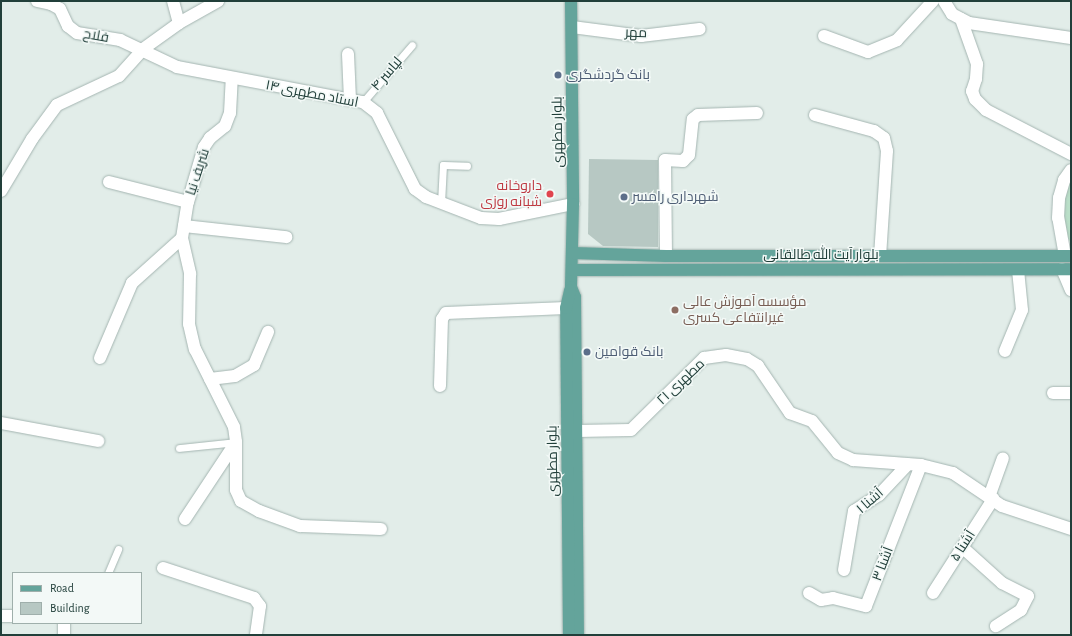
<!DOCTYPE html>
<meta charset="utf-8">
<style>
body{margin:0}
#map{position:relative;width:1072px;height:636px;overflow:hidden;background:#e2ede9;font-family:"Alegreya Sans",Cairo,sans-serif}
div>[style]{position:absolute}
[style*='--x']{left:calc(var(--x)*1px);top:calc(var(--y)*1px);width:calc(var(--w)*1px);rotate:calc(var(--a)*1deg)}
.green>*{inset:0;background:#badfc8}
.building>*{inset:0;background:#b7c8c3}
.roads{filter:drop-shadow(0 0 1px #a4b5b1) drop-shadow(0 0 1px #a4b5b1)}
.service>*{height:7px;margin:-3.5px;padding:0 3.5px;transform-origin:3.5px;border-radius:3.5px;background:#fff}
.minor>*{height:12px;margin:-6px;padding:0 6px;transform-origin:6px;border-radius:6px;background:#fff}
.primary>*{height:12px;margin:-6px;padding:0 6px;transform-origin:6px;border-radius:6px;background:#64a49b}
.dots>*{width:11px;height:11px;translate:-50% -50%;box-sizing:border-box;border:2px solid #f3f9f7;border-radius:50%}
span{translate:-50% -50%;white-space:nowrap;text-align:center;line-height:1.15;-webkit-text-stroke:3px #f3f9f7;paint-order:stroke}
.street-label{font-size:14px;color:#213f3a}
.service-label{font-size:14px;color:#4e5e75}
.left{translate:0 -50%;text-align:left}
.health-label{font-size:14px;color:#be3a42}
.right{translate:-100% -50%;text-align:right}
.education-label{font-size:14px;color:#785e54}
.frame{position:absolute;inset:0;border:2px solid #213f3a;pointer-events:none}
.legend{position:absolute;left:12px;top:572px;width:130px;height:52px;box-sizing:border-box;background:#f3f9f7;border:1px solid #9fafab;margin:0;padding:5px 7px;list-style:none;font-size:12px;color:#213f3a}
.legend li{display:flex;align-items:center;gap:8px;height:20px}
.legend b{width:20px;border:1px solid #9fafab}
</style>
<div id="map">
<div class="green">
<div style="clip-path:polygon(1071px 178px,1071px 243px,1064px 232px,1061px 208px)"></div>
</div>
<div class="building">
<div style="clip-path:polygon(589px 159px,658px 160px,658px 247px,603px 246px,588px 234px)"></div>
</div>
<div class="roads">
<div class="service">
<div style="--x:363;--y:102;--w:75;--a:-49.3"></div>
<div style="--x:441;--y:203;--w:38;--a:-87"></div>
<div style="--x:443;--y:165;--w:24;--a:2"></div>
<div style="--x:179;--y:448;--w:57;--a:-6"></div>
<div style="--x:108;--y:573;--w:26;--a:-67"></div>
</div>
<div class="minor">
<div style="--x:37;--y:1;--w:14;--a:12"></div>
<div style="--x:51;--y:4;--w:10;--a:29"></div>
<div style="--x:60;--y:9;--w:19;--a:65"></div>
<div style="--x:68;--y:26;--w:11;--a:38"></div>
<div style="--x:77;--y:33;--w:44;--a:9.2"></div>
<div style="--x:120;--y:40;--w:63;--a:25.3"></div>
<div style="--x:177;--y:67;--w:189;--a:10.7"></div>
<div style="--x:363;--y:102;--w:18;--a:38"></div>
<div style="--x:377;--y:113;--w:85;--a:63.4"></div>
<div style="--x:415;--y:189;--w:14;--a:36"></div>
<div style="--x:426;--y:197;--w:59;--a:20.9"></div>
<div style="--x:481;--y:218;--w:18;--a:3"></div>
<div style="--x:499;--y:219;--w:76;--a:-11.5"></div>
<div style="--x:173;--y:1;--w:23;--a:75"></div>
<div style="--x:944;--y:1;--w:15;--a:58"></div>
<div style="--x:952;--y:14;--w:19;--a:28"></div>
<div style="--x:969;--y:23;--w:103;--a:8.4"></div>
<div style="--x:961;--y:19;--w:48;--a:70.4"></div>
<div style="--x:977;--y:64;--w:15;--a:94"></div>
<div style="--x:976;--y:79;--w:13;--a:108"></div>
<div style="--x:972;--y:91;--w:9;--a:69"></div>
<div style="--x:975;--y:99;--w:16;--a:45"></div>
<div style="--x:986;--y:110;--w:96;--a:27.4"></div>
<div style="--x:572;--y:27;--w:70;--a:7.4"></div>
<div style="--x:641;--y:36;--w:59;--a:-6.8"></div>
<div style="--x:824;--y:36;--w:47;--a:20"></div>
<div style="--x:868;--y:52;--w:31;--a:-22"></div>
<div style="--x:897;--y:40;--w:53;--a:-47.3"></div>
<div style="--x:348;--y:54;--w:46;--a:87.5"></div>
<div style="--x:815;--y:115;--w:61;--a:15.2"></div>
<div style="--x:874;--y:131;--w:12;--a:35"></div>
<div style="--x:884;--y:138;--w:13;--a:77"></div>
<div style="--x:887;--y:151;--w:105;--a:93.8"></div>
<div style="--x:109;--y:182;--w:81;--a:14.2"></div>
<div style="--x:1;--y:191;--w:61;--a:-59.2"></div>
<div style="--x:32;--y:139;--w:42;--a:-53.7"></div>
<div style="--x:57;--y:105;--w:68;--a:-25.1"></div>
<div style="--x:119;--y:76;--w:36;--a:-48"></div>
<div style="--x:143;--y:49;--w:44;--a:-35.8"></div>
<div style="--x:179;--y:23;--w:45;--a:-29.4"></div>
<div style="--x:184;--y:226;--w:103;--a:6.2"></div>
<div style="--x:182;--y:238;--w:37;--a:77"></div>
<div style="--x:190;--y:274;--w:50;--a:91.1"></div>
<div style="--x:189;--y:324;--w:26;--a:77"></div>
<div style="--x:195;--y:349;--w:87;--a:63.4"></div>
<div style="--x:234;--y:427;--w:15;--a:82"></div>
<div style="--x:236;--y:442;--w:48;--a:90"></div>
<div style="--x:236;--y:490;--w:12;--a:66"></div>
<div style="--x:241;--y:501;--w:21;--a:29"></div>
<div style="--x:259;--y:511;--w:44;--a:20.1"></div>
<div style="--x:300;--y:526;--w:81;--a:2.1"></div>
<div style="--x:666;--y:256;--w:96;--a:-90.6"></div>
<div style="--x:665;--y:160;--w:18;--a:3"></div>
<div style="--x:683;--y:161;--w:8;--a:-45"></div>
<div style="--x:689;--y:155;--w:36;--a:-84"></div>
<div style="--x:693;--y:119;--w:6;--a:-39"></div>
<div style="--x:698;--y:115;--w:59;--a:-1.9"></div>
<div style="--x:1065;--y:256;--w:39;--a:-100"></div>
<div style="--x:1058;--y:218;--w:20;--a:-87"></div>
<div style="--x:1059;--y:198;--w:19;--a:-74"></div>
<div style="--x:1064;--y:180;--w:12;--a:-55"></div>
<div style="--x:1062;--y:269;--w:23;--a:67"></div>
<div style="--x:1005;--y:351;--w:44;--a:-67.5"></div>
<div style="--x:1022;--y:310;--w:40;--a:-95.7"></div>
<div style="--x:100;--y:358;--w:82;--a:-66.9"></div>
<div style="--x:132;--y:283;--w:67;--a:-42"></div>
<div style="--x:182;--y:238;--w:36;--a:-81"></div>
<div style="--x:188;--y:202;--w:57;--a:-73.8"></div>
<div style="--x:204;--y:147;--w:11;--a:-56"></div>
<div style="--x:210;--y:138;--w:19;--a:-39"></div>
<div style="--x:225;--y:126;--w:14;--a:-69"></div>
<div style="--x:230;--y:113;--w:34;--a:-87"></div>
<div style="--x:210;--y:379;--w:25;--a:-7"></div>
<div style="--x:235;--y:376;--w:22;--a:-30"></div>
<div style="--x:254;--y:365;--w:36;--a:-67"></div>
<div style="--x:440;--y:386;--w:67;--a:-88.3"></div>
<div style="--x:442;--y:319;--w:7;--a:-56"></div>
<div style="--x:446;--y:313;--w:120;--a:-2.4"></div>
<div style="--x:1053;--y:393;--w:18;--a:0"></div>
<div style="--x:1;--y:423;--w:99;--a:10.5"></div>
<div style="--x:577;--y:431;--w:54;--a:-1.1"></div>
<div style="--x:631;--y:430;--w:103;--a:-44.6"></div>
<div style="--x:704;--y:358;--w:22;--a:-8"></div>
<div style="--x:726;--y:355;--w:21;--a:11"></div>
<div style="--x:747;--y:359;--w:13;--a:32"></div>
<div style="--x:758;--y:366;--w:57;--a:55.8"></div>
<div style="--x:790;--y:413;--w:23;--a:20"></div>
<div style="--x:812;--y:421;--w:41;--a:50.9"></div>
<div style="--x:838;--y:453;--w:17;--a:25"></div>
<div style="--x:853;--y:460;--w:68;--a:4.2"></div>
<div style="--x:921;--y:465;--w:33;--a:14"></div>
<div style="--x:953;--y:473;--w:59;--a:34"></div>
<div style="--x:1002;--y:506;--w:73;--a:18.4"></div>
<div style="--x:989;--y:497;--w:41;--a:-70.3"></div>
<div style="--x:185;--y:519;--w:92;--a:-56.5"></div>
<div style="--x:962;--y:547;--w:54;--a:42"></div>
<div style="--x:1002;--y:583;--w:29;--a:27"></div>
<div style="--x:1028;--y:596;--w:16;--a:117"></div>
<div style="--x:1021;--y:610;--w:30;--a:147"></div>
<div style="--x:163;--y:568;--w:96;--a:18.2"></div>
<div style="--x:254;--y:598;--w:10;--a:53"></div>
<div style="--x:260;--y:606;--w:29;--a:98"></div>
<div style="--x:844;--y:570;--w:60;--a:-80.4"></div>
<div style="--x:854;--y:511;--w:30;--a:-33"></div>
<div style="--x:879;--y:495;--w:42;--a:-46.9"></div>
<div style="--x:809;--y:593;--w:14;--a:30"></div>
<div style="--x:821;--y:600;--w:12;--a:-9"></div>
<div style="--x:833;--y:598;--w:34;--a:14"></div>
<div style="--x:866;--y:606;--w:151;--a:-68.7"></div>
<div style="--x:933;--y:593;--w:112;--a:-57.4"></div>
<div style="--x:1;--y:616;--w:12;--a:0"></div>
<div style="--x:64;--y:623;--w:12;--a:90"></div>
</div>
<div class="primary">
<div style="--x:571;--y:1;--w:203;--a:89.4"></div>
<div style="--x:573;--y:204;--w:83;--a:91.4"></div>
<div style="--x:571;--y:287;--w:11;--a:68"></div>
<div style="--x:575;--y:297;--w:338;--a:89.5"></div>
<div style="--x:573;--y:253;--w:93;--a:1.8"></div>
<div style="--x:666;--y:256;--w:405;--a:0"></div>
<div style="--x:572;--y:270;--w:499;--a:-0.1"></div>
<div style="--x:569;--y:635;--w:327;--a:-90.5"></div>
<div style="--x:566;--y:308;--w:18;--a:-77"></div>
</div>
</div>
<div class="dots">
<div style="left:558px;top:75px;background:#5c6f8a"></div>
<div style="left:550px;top:194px;background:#e0444e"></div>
<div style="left:624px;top:197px;background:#5c6f8a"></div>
<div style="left:675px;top:310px;background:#8d6e63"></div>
<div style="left:587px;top:352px;background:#5c6f8a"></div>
</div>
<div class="street-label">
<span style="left:636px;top:33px;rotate:2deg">مهر</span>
<span style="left:96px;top:36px;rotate:10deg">فلاح</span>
<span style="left:387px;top:74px;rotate:-49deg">لپاسر ۴</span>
<span style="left:312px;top:94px;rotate:11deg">استاد مطهری ۱۴</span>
<span style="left:558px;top:132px;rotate:-91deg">بلوار مطهری</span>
<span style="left:198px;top:172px;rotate:-72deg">شریف نیا</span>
<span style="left:821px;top:255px">بلوار آیت الله طالقانی</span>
<span style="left:681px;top:382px;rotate:-43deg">مطهری ۲۱</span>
<span style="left:553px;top:461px;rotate:-91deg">بلوار مطهری</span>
<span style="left:870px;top:501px;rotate:-41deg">آشنا ۱</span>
<span style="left:963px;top:546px;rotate:-57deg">آشنا ۵</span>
<span style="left:883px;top:564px;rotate:-69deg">آشنا ۳</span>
</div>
<div class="service-label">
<span class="left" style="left:566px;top:75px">بانک گردشگری</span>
<span class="left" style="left:632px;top:197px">شهرداری رامسر</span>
<span class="left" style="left:595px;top:352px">بانک قوامین</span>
</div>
<div class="health-label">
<span class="right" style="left:542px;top:194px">داروخانه<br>شبانه روزی</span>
</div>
<div class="education-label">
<span class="left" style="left:683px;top:310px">مؤسسه آموزش عالی<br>غیرانتفاعی کسری</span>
</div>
<div class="frame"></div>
<ul class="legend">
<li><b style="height:5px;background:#64a49b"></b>Road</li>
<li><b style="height:11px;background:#b7c8c3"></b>Building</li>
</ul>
</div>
